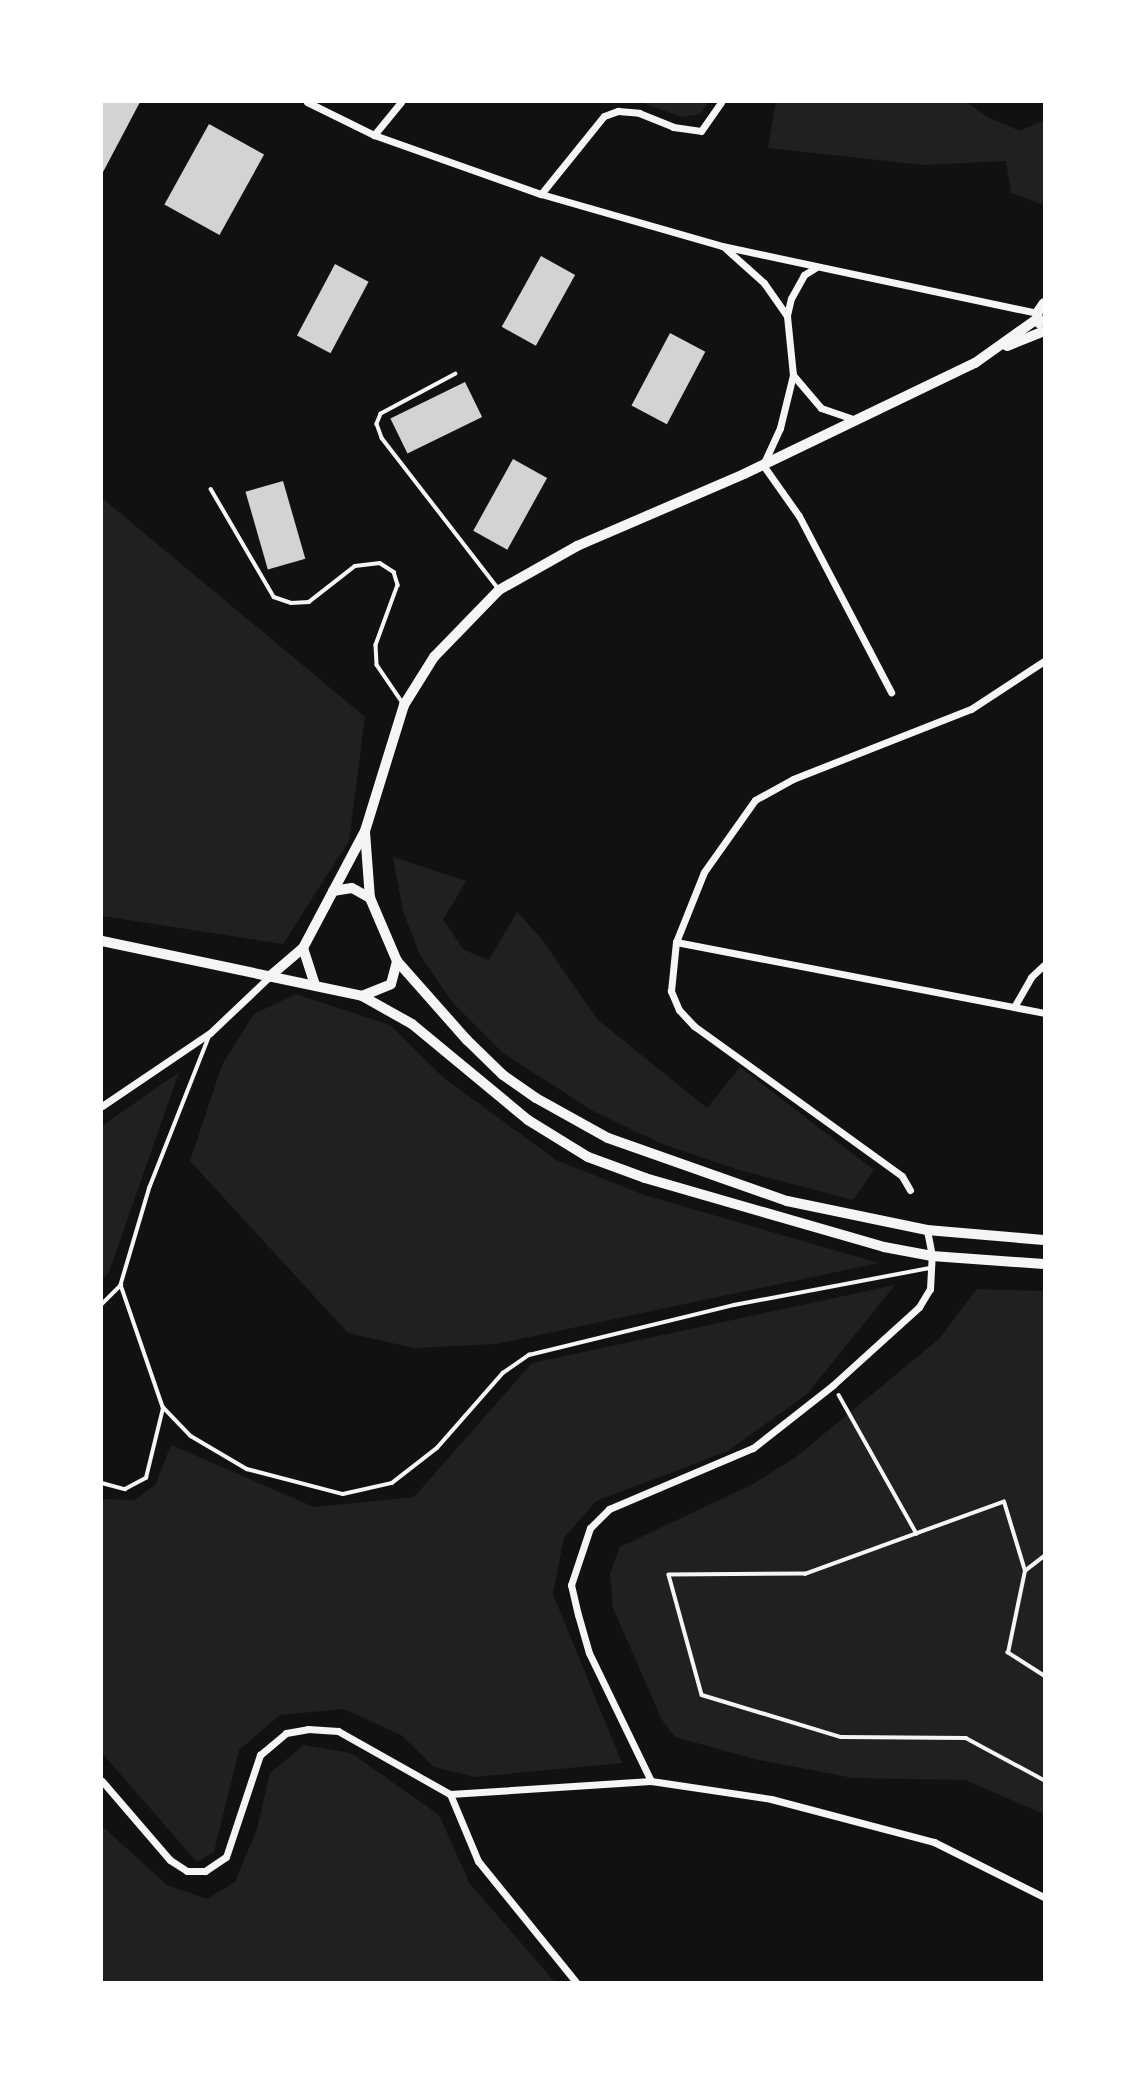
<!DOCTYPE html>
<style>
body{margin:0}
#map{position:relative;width:1146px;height:2084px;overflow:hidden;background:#111;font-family:"Times New Roman",serif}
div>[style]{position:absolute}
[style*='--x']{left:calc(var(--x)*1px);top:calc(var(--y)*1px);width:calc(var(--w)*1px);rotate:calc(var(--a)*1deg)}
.green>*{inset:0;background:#202020}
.building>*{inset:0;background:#d3d3d3;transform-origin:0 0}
.path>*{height:3.5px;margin:-1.75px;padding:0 1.75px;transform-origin:1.75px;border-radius:1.75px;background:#f5f5f5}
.service>*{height:3.5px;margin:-1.75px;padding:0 1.75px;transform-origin:1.75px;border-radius:1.75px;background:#f5f5f5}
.minor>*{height:7px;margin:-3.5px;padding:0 3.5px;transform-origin:3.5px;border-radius:3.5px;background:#f5f5f5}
.secondary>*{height:10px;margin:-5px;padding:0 5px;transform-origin:5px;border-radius:5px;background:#f5f5f5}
span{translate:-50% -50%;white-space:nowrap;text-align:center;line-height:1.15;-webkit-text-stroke:6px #fff;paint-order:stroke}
.frame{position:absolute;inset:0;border:103px solid #fff;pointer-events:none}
</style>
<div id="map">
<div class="green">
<div style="clip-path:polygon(640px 102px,708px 102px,701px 114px,682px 117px)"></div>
<div style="clip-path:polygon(776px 102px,966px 102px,988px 117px,1020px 131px,1044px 120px,1044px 205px,1011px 193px,1006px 161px,924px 165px,768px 148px)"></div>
<div style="clip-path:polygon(102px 498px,365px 717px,349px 841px,283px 944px,102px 916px)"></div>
<div style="clip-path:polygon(393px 857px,466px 881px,443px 920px,464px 950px,489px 960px,517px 912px,540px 937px,598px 1020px,707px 1108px,740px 1067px,874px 1170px,853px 1200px,739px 1170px,662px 1144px,593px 1111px,503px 1053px,452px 1002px,420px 955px,403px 911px)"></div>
<div style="clip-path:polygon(296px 994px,390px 1025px,444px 1078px,556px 1160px,644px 1195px,879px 1263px,496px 1344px,414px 1348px,348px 1333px,190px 1161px,222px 1065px,254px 1014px)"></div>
<div style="clip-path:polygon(179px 1072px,109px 1272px,102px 1280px,102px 1126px)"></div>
<div style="clip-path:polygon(895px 1285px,807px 1394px,728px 1451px,596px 1501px,564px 1538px,553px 1594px,622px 1763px,475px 1777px,434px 1767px,401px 1735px,344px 1709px,280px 1715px,239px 1750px,214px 1852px,197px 1862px,102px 1753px,102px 1499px,135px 1500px,155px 1485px,171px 1445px,314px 1507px,414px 1497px,532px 1363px)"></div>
<div style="clip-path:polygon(977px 1289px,1044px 1291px,1044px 1814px,965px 1780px,853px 1778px,754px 1759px,675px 1737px,662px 1720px,613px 1608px,610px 1574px,620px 1547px,751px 1485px,796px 1457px,939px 1339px)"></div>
<div style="clip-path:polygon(304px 1745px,351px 1753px,439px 1815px,470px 1884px,555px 1982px,102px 1982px,102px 1826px,167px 1885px,207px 1899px,235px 1882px,257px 1829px,270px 1773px)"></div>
</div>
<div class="building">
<div style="clip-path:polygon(102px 102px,140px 102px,102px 174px)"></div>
<div style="left:209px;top:124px;width:63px;height:92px;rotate:29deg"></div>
<div style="left:541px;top:256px;width:39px;height:81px;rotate:29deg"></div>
<div style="left:335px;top:264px;width:38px;height:81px;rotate:28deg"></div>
<div style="left:670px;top:333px;width:40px;height:82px;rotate:28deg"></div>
<div style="left:465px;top:382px;width:39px;height:83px;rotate:64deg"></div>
<div style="left:513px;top:459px;width:39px;height:82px;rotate:29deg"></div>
<div style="left:283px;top:481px;width:81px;height:39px;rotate:74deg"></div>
</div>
<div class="path">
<div style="--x:839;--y:1395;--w:159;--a:60.7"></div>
<div style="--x:1025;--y:1571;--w:24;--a:-38"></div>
<div style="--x:1044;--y:1676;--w:43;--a:-147.4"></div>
<div style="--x:1008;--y:1653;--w:84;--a:-78.3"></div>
<div style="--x:1025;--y:1571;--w:72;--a:-106.9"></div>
<div style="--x:1004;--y:1502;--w:211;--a:160"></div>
<div style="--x:806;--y:1574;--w:137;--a:179.6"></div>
<div style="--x:669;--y:1575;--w:124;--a:74.6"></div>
<div style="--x:702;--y:1695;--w:145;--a:16.8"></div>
<div style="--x:841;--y:1737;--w:125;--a:0.5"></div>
<div style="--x:966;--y:1738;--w:89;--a:28.3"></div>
</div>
<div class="service">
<div style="--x:456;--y:374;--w:85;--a:151.9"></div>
<div style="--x:381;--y:414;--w:11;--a:112"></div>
<div style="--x:377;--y:424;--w:15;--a:70"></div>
<div style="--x:382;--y:438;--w:188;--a:52.3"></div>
<div style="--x:211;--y:489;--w:125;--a:59.7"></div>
<div style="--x:274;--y:597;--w:18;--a:19"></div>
<div style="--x:291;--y:603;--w:18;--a:-3"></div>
<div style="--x:309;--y:602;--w:58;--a:-38"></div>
<div style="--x:355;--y:566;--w:25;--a:-7"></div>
<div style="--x:380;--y:563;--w:17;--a:33"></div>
<div style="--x:394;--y:572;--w:14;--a:73"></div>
<div style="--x:398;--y:585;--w:64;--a:110.1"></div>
<div style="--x:376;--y:645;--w:20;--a:87"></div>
<div style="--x:377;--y:665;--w:46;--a:55.6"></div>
<div style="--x:210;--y:1035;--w:163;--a:111.5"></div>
<div style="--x:150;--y:1187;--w:102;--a:106.5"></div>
<div style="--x:121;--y:1285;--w:129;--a:71"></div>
<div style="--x:163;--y:1407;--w:40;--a:46"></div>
<div style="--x:191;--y:1436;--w:65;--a:30.5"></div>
<div style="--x:247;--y:1469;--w:99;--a:14.6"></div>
<div style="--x:343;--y:1494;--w:50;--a:-12.7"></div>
<div style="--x:392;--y:1483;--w:57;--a:-37.9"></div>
<div style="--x:437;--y:1448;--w:100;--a:-48.7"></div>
<div style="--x:503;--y:1373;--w:32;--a:-35"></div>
<div style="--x:529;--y:1355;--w:211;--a:-13.7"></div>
<div style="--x:734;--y:1305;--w:199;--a:-10.7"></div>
<div style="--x:102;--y:1304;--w:27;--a:-45"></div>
<div style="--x:102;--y:1483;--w:24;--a:15"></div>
<div style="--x:125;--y:1489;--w:24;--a:-28"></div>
<div style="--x:146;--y:1478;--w:72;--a:-76.3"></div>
</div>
<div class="minor">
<div style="--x:307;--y:102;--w:75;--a:26.2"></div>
<div style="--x:374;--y:135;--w:177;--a:19.5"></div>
<div style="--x:541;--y:194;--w:188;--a:16"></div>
<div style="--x:722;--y:246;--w:322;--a:12"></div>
<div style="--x:374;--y:135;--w:43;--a:-50.7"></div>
<div style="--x:541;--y:194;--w:100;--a:-51.1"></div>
<div style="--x:604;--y:116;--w:15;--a:-20"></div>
<div style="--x:618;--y:111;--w:21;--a:5"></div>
<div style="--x:639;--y:113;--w:37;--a:22"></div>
<div style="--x:673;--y:127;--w:28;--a:8"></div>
<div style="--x:701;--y:131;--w:35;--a:-55"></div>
<div style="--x:725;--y:248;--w:52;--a:41.9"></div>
<div style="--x:764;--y:283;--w:40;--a:55.1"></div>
<div style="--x:815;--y:268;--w:13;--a:148"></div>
<div style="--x:804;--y:275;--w:26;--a:119"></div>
<div style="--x:791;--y:298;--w:18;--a:103"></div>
<div style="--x:787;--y:316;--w:59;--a:84.2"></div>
<div style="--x:793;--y:375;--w:43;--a:49.7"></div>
<div style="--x:821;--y:408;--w:37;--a:19"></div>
<div style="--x:793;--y:375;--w:55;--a:103.8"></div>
<div style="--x:780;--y:428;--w:41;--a:114.7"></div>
<div style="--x:763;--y:465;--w:62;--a:54.8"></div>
<div style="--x:799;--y:516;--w:199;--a:62.4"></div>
<div style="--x:676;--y:942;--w:375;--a:10.9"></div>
<div style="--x:1014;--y:1007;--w:34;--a:-60"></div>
<div style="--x:1031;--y:977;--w:18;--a:-43"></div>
<div style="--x:102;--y:1106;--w:130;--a:-34.1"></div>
<div style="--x:210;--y:1033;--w:81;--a:-43.5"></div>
<div style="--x:910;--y:1190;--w:16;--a:-120"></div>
<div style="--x:902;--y:1176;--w:256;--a:-144.2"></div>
<div style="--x:694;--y:1026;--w:22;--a:-133"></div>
<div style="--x:679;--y:1010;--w:21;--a:-113"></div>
<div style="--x:671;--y:991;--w:49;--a:-84.2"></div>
<div style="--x:676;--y:942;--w:75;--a:-68.2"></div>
<div style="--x:704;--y:872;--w:88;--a:-54.7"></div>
<div style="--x:755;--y:800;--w:43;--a:-28.9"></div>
<div style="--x:793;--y:779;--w:191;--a:-21.5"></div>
<div style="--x:971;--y:709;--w:87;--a:-33.3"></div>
<div style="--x:102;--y:1781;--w:104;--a:49.3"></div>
<div style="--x:170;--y:1860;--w:20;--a:33"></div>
<div style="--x:187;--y:1871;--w:18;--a:0"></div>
<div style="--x:205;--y:1871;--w:25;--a:-34"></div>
<div style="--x:226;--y:1857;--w:108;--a:-71.6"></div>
<div style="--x:260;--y:1755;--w:34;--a:-40"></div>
<div style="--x:286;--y:1733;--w:22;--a:-10"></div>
<div style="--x:308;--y:1729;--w:30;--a:4"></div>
<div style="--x:338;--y:1731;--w:129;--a:29.4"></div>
<div style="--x:450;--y:1794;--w:201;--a:-3.7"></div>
<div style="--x:651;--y:1781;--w:121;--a:8.5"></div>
<div style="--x:771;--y:1799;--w:169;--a:14.8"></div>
<div style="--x:934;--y:1842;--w:123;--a:26.6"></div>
<div style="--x:651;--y:1781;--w:142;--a:-115.8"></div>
<div style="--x:589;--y:1653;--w:40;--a:-106"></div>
<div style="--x:578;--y:1615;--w:31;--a:-103"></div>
<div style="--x:571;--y:1585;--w:60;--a:-71.6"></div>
<div style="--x:590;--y:1528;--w:27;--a:-45"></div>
<div style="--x:609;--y:1509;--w:156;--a:-23"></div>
<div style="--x:753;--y:1448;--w:102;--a:-38.2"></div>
<div style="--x:833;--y:1385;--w:116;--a:-42.2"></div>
<div style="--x:919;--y:1307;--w:21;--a:-59"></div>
<div style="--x:930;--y:1289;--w:33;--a:-87"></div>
<div style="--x:932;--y:1256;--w:26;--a:-101"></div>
<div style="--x:450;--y:1794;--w:73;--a:67.3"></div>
<div style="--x:478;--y:1861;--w:156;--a:51"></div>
</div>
<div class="secondary">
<div style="--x:1039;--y:323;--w:10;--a:-101"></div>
<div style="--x:1037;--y:313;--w:12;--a:-55"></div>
<div style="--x:1007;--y:346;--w:40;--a:-22"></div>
<div style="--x:365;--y:832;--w:66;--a:85.7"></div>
<div style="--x:370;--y:898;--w:69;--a:66.8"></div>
<div style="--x:397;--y:961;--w:106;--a:48.5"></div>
<div style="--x:467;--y:1040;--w:50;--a:44.2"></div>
<div style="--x:503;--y:1075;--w:40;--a:34.9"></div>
<div style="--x:536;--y:1098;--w:82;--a:29.1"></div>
<div style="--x:608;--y:1138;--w:190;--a:19.4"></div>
<div style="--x:787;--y:1201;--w:143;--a:11.7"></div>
<div style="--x:927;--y:1230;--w:117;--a:4.9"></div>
<div style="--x:333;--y:891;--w:19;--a:-9"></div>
<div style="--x:352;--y:888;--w:21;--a:29"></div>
<div style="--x:102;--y:941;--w:266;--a:11.9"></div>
<div style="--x:362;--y:996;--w:57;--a:29.2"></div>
<div style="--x:412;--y:1024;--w:151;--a:39.6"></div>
<div style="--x:528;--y:1120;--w:70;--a:31.7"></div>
<div style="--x:588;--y:1157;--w:61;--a:20.2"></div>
<div style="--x:645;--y:1178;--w:249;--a:16.1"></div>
<div style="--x:884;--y:1247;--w:49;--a:10.6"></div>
<div style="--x:932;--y:1256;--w:112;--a:4.1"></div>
<div style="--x:303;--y:948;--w:36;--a:72"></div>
<div style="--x:269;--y:977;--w:45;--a:-40.5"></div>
<div style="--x:303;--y:948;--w:132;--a:-62.1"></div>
<div style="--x:365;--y:831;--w:132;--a:-72.8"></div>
<div style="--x:404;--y:705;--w:57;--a:-58"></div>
<div style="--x:434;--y:657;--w:93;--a:-45.9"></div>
<div style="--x:499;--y:590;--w:90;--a:-29.4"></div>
<div style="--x:577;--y:546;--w:182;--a:-23.3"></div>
<div style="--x:744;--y:474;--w:256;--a:-25.7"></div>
<div style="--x:975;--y:363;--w:76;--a:-35.4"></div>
<div style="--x:362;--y:996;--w:31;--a:-22"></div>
<div style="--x:391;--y:984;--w:24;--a:-75"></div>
</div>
<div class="frame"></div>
</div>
